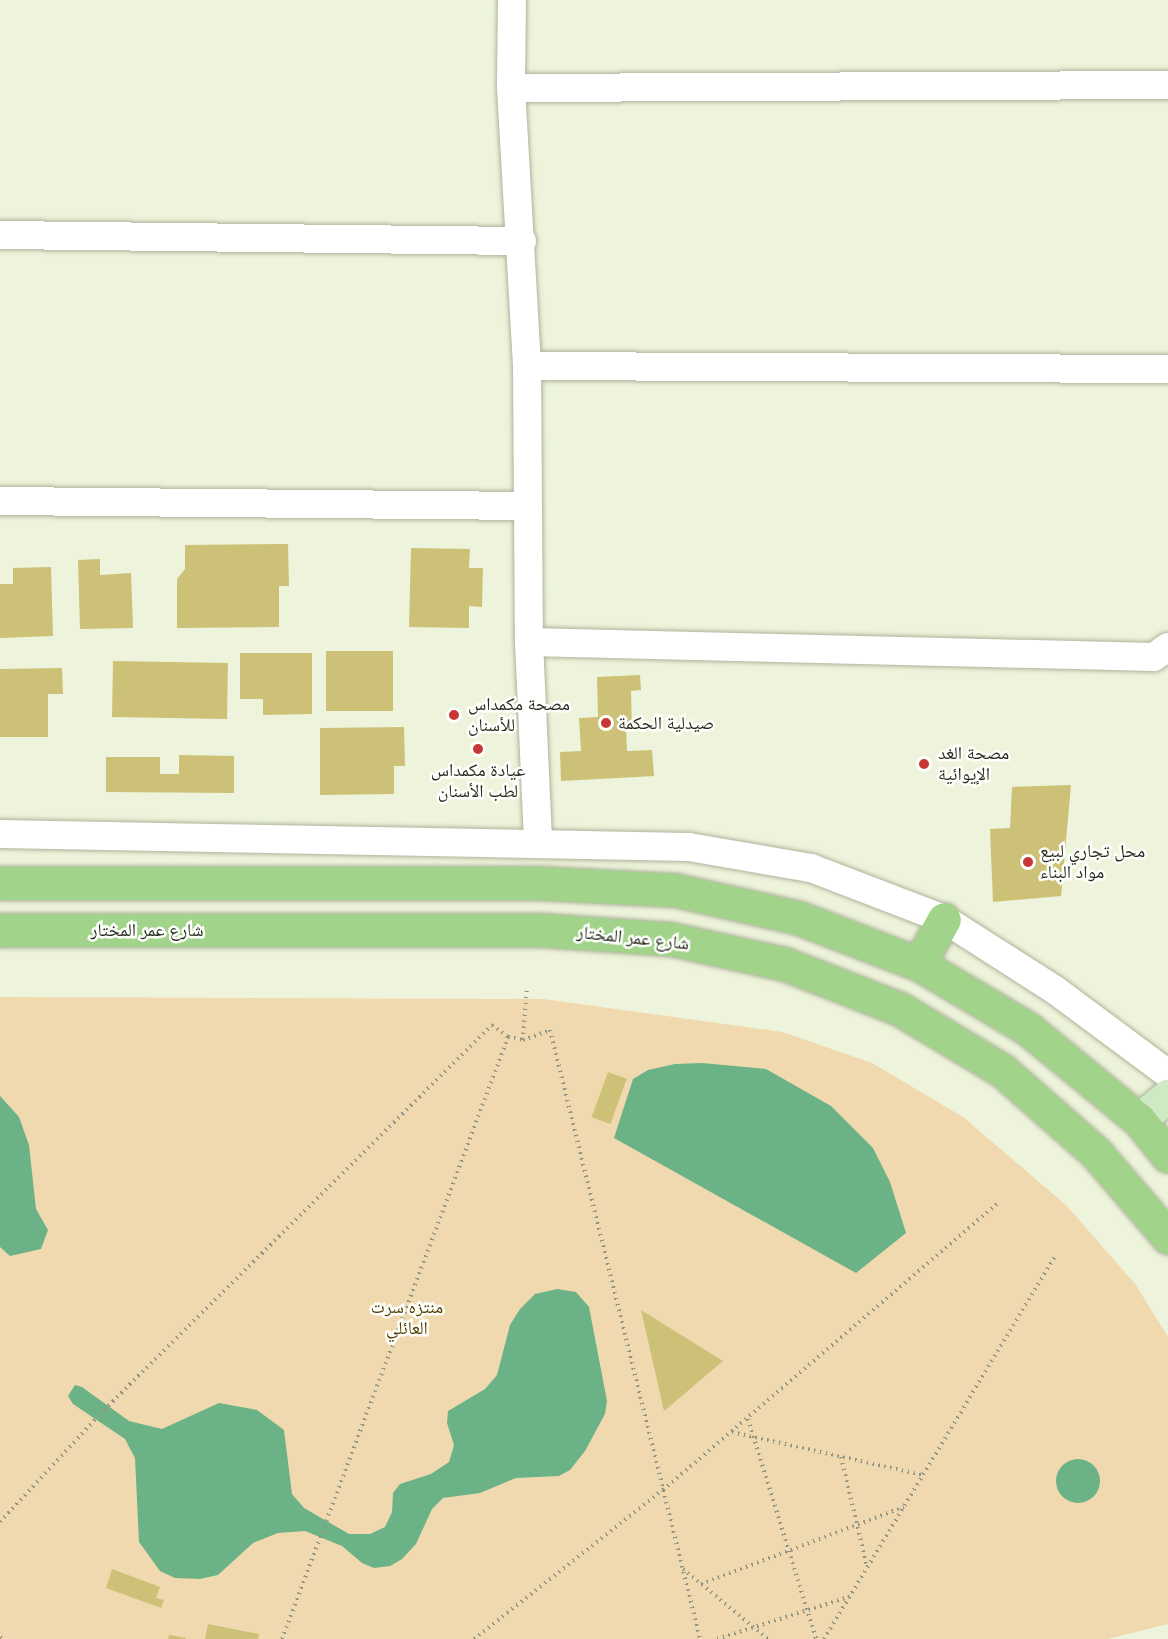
<!DOCTYPE html>
<meta charset="utf-8">
<style>
body{margin:0}
#map{position:relative;width:1168px;height:1639px;overflow:hidden;background:#eef4db;font-family:Montserrat,"Noto Naskh Arabic",sans-serif}
div>[style]{position:absolute}
[style*='--x']{left:calc(var(--x)*1px);top:calc(var(--y)*1px);width:calc(var(--w)*1px);rotate:calc(var(--a)*1deg)}
.green>*{inset:0;background:#f0d9af}
.water>*{inset:0;background:#6cb287}
.round{border-radius:50%}
.building>*{inset:0;background:#ccc177;transform-origin:0 0}
.path>*{height:4px;margin-top:-2px;transform-origin:0;background:repeating-linear-gradient(90deg,#929685 0 1.5px,transparent 0 6px)}
.roads{filter:drop-shadow(0 0 2px #aeb49c) drop-shadow(0 0 2px #aeb49c)}
.minor>*{height:28px;margin:-14px;padding:0 14px;transform-origin:14px;border-radius:14px;background:#fff}
.secondary>*{height:33px;margin:-16.5px;padding:0 16.5px;transform-origin:16.5px;border-radius:16.5px;background:#d0e9c5}
.primary>*{height:33px;margin:-16.5px;padding:0 16.5px;transform-origin:16.5px;border-radius:16.5px;background:#a1d38b}
.dots>*{width:16px;height:16px;translate:-50% -50%;box-sizing:border-box;border:3px solid #fdfffa;border-radius:50%}
span{translate:-50% -50%;white-space:nowrap;text-align:center;line-height:1.15;-webkit-text-stroke:5px #fdfffa;paint-order:stroke}
.poi-label{font-size:18px;color:#292b22}
.left{translate:0 -50%;text-align:left}
.street-label{font-size:18px;color:#292b22}
.park-label{font-size:18px;color:#594009}
</style>
<div id="map">
<div class="green">
<div style="clip-path:polygon(0 997px,543px 999px,783px 1032px,872px 1063px,963px 1117px,1066px 1205px,1136px 1285px,1168px 1337px,1168px 1624px,1108px 1639px,0 1639px)"></div>
</div>
<div class="water">
<div style="clip-path:polygon(702px 1063px,766px 1069px,831px 1106px,873px 1148px,890px 1182px,906px 1233px,856px 1273px,614px 1138px,633px 1079px,648px 1070px,675px 1064px)"></div>
<div style="clip-path:polygon(0 1096px,19px 1117px,29px 1145px,36px 1209px,48px 1230px,41px 1249px,10px 1256px,0 1247px)"></div>
<div style="clip-path:polygon(557px 1289px,576px 1292px,589px 1307px,607px 1401px,605px 1414px,585px 1451px,570px 1470px,559px 1476px,516px 1478px,480px 1493px,443px 1498px,432px 1509px,416px 1544px,402px 1559px,390px 1566px,374px 1568px,362px 1563px,342px 1546px,305px 1531px,278px 1533px,253px 1543px,218px 1575px,200px 1579px,175px 1578px,160px 1571px,139px 1542px,135px 1458px,125px 1439px,73px 1404px,68px 1396px,75px 1385px,82px 1387px,129px 1421px,162px 1429px,219px 1403px,257px 1410px,284px 1430px,292px 1494px,304px 1508px,349px 1534px,370px 1534px,385px 1527px,392px 1512px,393px 1493px,400px 1484px,431px 1474px,449px 1462px,454px 1445px,447px 1423px,448px 1411px,485px 1389px,497px 1375px,510px 1325px,520px 1309px,535px 1294px)"></div>
<div class="round" style="left:1056px;top:1459px;width:44px;height:44px"></div>
</div>
<div class="building">
<div style="clip-path:polygon(288px 544px,289px 586px,279px 586px,279px 627px,177px 628px,177px 579px,185px 569px,185px 545px)"></div>
<div style="clip-path:polygon(411px 548px,470px 549px,469px 568px,483px 568px,482px 607px,469px 606px,469px 628px,409px 627px)"></div>
<div style="clip-path:polygon(100px 559px,100px 575px,131px 573px,133px 628px,80px 629px,78px 560px)"></div>
<div style="clip-path:polygon(51px 567px,53px 636px,0 638px,0 584px,13px 584px,13px 568px)"></div>
<div style="left:326px;top:651px;width:67px;height:60px"></div>
<div style="clip-path:polygon(240px 653px,312px 653px,312px 714px,263px 715px,263px 699px,240px 699px)"></div>
<div style="left:113px;top:661px;width:115px;height:56px;rotate:1deg"></div>
<div style="clip-path:polygon(62px 668px,63px 694px,48px 694px,48px 737px,0 737px,0 669px)"></div>
<div style="clip-path:polygon(640px 675px,641px 690px,631px 691px,632px 729px,626px 729px,627px 751px,652px 750px,654px 776px,561px 781px,560px 752px,581px 751px,579px 718px,598px 717px,597px 677px)"></div>
<div style="clip-path:polygon(404px 727px,405px 766px,394px 766px,394px 794px,320px 795px,320px 728px)"></div>
<div style="clip-path:polygon(179px 755px,234px 756px,234px 793px,106px 792px,106px 757px,160px 757px,160px 774px,179px 774px)"></div>
<div style="clip-path:polygon(1071px 785px,1061px 896px,993px 902px,990px 829px,1010px 828px,1012px 787px)"></div>
<div style="left:608px;top:1072px;width:20px;height:48px;rotate:20deg"></div>
<div style="clip-path:polygon(641px 1310px,723px 1361px,664px 1411px)"></div>
<div style="clip-path:polygon(112px 1569px,160px 1587px,156px 1598px,164px 1600px,161px 1608px,106px 1588px)"></div>
<div style="clip-path:polygon(208px 1624px,259px 1634px,258px 1639px,205px 1639px)"></div>
<div style="clip-path:polygon(169px 1635px,186px 1638px,186px 1639px,168px 1639px)"></div>
</div>
<div class="path">
<div style="--x:523;--y:1040;--w:52;--a:-85.6"></div>
<div style="--x:748;--y:1419;--w:230;--a:72.8"></div>
<div style="--x:732;--y:1432;--w:196;--a:12.7"></div>
<div style="--x:841;--y:1457;--w:113;--a:76.7"></div>
<div style="--x:0;--y:1522;--w:153;--a:-47.1"></div>
<div style="--x:104;--y:1410;--w:547;--a:-44.78"></div>
<div style="--x:492;--y:1025;--w:20;--a:37"></div>
<div style="--x:508;--y:1037;--w:15;--a:11"></div>
<div style="--x:523;--y:1040;--w:29;--a:-20"></div>
<div style="--x:550;--y:1030;--w:627;--a:76.16"></div>
<div style="--x:683;--y:1569;--w:110;--a:39.5"></div>
<div style="--x:701;--y:1584;--w:217;--a:-20.8"></div>
<div style="--x:0;--y:1637;--w:3;--a:45"></div>
<div style="--x:282;--y:1639;--w:643;--a:-69.42"></div>
<div style="--x:474;--y:1639;--w:241;--a:-38.3"></div>
<div style="--x:663;--y:1490;--w:441;--a:-40.6"></div>
<div style="--x:717;--y:1639;--w:139;--a:-17.7"></div>
<div style="--x:824;--y:1639;--w:449;--a:-58.9"></div>
</div>
<div class="roads">
<div class="minor">
<div style="--x:512;--y:0;--w:88;--a:90.7"></div>
<div style="--x:511;--y:88;--w:278;--a:86.7"></div>
<div style="--x:527;--y:366;--w:276;--a:89.6"></div>
<div style="--x:529;--y:642;--w:202;--a:87.4"></div>
<div style="--x:511;--y:88;--w:657;--a:-0.26"></div>
<div style="--x:0;--y:235;--w:522;--a:0.66"></div>
<div style="--x:527;--y:366;--w:641;--a:0.27"></div>
<div style="--x:0;--y:501;--w:527;--a:0.54"></div>
<div style="--x:529;--y:642;--w:625;--a:1.37"></div>
<div style="--x:1154;--y:657;--w:17;--a:-36"></div>
<div style="--x:0;--y:834;--w:689;--a:1.08"></div>
<div style="--x:689;--y:847;--w:124;--a:9.8"></div>
<div style="--x:811;--y:868;--w:142;--a:21"></div>
<div style="--x:944;--y:919;--w:132;--a:32.6"></div>
<div style="--x:1055;--y:990;--w:141;--a:36.6"></div>
</div>
<div class="secondary">
<div style="--x:1139;--y:1120;--w:38;--a:-40"></div>
</div>
<div class="primary">
<div style="--x:0;--y:883;--w:540;--a:0"></div>
<div style="--x:540;--y:883;--w:135;--a:3"></div>
<div style="--x:675;--y:890;--w:127;--a:12.7"></div>
<div style="--x:799;--y:918;--w:129;--a:21"></div>
<div style="--x:919;--y:964;--w:126;--a:30.7"></div>
<div style="--x:1027;--y:1028;--w:145;--a:39.4"></div>
<div style="--x:1139;--y:1120;--w:46;--a:51.1"></div>
<div style="--x:0;--y:930;--w:542;--a:0"></div>
<div style="--x:542;--y:930;--w:129;--a:4"></div>
<div style="--x:671;--y:939;--w:117;--a:12.4"></div>
<div style="--x:785;--y:964;--w:123;--a:21.4"></div>
<div style="--x:900;--y:1009;--w:120;--a:31"></div>
<div style="--x:1003;--y:1071;--w:124;--a:41.4"></div>
<div style="--x:1096;--y:1153;--w:111;--a:49.4"></div>
<div style="--x:919;--y:964;--w:51;--a:-60.9"></div>
</div>
</div>
<div class="dots">
<div style="left:454px;top:715px;background:#c63835"></div>
<div style="left:606px;top:723px;background:#c63835"></div>
<div style="left:478px;top:749px;background:#c63835"></div>
<div style="left:924px;top:764px;background:#c63835"></div>
<div style="left:1028px;top:862px;background:#c63835"></div>
</div>
<div class="poi-label">
<span class="left" style="left:468px;top:715px">مصحة مكمداس<br>للأسنان</span>
<span class="left" style="left:618px;top:723px">صيدلية الحكمة</span>
<span class="left" style="left:938px;top:764px">مصحة الغد<br>الإيوائية</span>
<span style="left:478px;top:781px">عيادة مكمداس<br>لطب الأسنان</span>
<span class="left" style="left:1040px;top:862px">محل تجاري لبيع<br>مواد البناء</span>
</div>
<div class="street-label">
<span style="left:147px;top:930px">شارع عمر المختار</span>
<span style="left:633px;top:938px;rotate:6deg">شارع عمر المختار</span>
</div>
<div class="park-label">
<span style="left:407px;top:1318px">منتزه سرت<br>العائلي</span>
</div>
</div>
